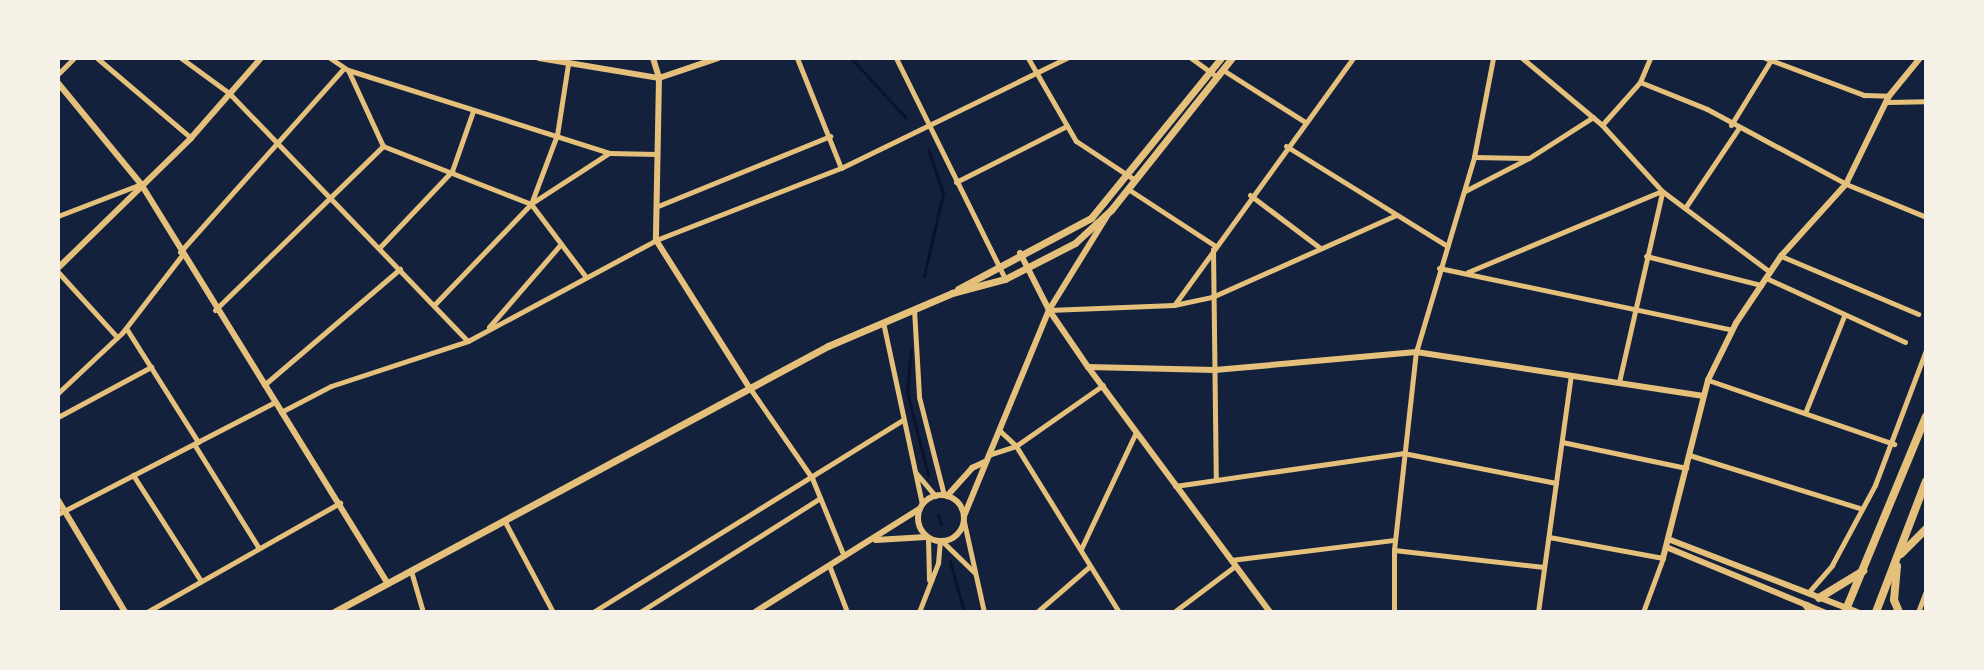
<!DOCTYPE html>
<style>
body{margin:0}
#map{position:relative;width:1984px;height:670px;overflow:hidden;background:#14213d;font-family:Quicksand,sans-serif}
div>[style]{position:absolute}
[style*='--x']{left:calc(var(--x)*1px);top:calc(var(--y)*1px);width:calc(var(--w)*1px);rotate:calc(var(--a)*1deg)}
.stream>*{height:3px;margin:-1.5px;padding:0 1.5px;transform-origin:1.5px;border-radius:1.5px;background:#0b132b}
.minor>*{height:5px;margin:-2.5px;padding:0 2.5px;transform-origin:2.5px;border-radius:2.5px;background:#e5c07b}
.tertiary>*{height:6px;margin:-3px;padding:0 3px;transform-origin:3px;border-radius:3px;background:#e5c07b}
.tertiary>.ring{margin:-3px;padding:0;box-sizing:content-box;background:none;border:6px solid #e5c07b;border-radius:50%}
.secondary>*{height:7px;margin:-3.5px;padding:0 3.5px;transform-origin:3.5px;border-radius:3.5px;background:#e5c07b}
.primary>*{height:8px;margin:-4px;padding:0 4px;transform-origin:4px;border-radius:4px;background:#e5c07b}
span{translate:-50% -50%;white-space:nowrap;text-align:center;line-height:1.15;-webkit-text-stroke:8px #f6f1e7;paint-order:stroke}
.frame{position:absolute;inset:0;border:60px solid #f6f1e7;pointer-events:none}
</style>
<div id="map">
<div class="stream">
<div style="--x:851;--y:58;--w:81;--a:47.5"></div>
<div style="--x:924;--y:276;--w:85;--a:-77.1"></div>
<div style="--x:943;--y:193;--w:46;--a:-108.8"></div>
<div style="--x:911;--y:349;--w:43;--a:95.3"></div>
<div style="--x:907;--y:392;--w:86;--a:75.8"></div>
<div style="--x:938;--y:514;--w:11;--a:75"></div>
<div style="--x:950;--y:561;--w:53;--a:74.6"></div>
</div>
<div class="minor">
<div style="--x:97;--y:58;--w:123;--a:40.4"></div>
<div style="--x:181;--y:58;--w:59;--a:36.1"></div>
<div style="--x:229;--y:93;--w:343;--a:46.1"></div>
<div style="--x:330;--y:58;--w:22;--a:34"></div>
<div style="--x:348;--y:70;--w:274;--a:17.6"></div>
<div style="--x:609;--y:153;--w:48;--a:1.2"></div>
<div style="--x:797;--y:58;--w:118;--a:68.2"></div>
<div style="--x:896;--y:58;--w:246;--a:63.7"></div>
<div style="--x:1028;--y:58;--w:96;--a:60"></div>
<div style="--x:1076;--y:141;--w:71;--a:33.5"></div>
<div style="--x:1191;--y:58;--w:32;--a:36"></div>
<div style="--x:1522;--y:58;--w:104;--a:39.9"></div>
<div style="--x:1602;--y:125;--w:89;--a:47.7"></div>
<div style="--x:1662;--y:191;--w:135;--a:36.9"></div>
<div style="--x:1765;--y:58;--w:106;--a:20.5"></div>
<div style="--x:1864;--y:95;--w:25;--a:2"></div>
<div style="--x:348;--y:70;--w:84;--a:65.3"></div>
<div style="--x:1223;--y:70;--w:97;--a:32.4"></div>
<div style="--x:58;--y:74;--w:23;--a:-45"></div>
<div style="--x:1640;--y:82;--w:72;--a:21.9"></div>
<div style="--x:1707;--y:109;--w:158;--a:28.3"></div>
<div style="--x:1846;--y:184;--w:87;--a:22.4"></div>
<div style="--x:1887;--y:102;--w:39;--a:-1"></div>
<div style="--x:1602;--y:125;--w:57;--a:-48.5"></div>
<div style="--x:1640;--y:82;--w:26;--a:-67"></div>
<div style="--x:1731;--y:125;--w:76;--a:-58.4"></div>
<div style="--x:383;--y:146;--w:159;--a:21.4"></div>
<div style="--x:531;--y:204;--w:91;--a:53"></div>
<div style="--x:1286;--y:146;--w:190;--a:31.8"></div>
<div style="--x:1474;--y:157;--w:55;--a:1"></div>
<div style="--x:1529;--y:158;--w:76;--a:-32.6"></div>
<div style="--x:956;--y:182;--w:124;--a:-26.8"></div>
<div style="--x:1128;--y:189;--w:103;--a:33.1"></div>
<div style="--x:1465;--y:191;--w:70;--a:-27.3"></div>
<div style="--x:1250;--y:195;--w:88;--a:37.1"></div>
<div style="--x:532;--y:203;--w:92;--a:-33"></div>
<div style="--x:658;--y:206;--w:186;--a:-22.1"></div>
<div style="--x:1685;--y:208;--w:95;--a:-56.1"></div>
<div style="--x:58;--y:216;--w:89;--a:-21.1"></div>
<div style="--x:380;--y:247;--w:105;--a:-46.5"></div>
<div style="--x:452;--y:171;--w:64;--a:-70.7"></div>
<div style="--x:1213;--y:249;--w:231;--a:89.3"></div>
<div style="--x:180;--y:252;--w:246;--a:-48.3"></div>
<div style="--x:1646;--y:256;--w:119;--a:14.2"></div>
<div style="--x:1781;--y:256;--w:149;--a:22.9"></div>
<div style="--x:1439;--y:268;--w:299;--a:11.9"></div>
<div style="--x:58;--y:272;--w:88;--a:47.8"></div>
<div style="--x:1468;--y:272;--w:210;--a:-22.7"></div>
<div style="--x:1766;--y:278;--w:153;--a:24.7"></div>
<div style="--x:1175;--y:304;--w:304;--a:-54.1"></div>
<div style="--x:434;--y:305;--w:140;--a:-46.2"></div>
<div style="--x:531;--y:204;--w:74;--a:-69.4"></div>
<div style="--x:557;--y:135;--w:72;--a:-81.2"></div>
<div style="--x:914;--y:309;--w:88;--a:86.7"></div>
<div style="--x:919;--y:397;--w:101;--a:75.7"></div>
<div style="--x:215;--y:310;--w:235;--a:-44.3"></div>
<div style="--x:1049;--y:310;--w:125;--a:-2.3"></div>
<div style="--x:1174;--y:305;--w:39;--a:-12"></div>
<div style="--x:1212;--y:297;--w:201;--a:-24"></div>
<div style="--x:883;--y:322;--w:186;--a:77.9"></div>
<div style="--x:489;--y:327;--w:110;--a:-49.1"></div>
<div style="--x:126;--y:328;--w:135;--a:57.7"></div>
<div style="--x:1708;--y:380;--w:197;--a:19"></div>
<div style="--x:1619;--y:382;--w:195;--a:-77.2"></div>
<div style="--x:264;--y:385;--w:179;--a:-40.5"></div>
<div style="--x:749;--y:387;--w:111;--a:55.3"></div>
<div style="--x:812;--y:478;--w:82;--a:67.8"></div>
<div style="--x:58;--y:393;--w:88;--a:-43.2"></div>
<div style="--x:122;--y:333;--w:98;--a:-52.4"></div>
<div style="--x:281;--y:412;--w:56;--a:-27.5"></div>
<div style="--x:331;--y:386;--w:144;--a:-18.2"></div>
<div style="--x:468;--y:341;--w:213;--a:-28.2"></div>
<div style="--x:656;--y:240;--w:199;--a:-21.3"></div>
<div style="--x:841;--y:168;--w:251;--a:-26"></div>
<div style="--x:1805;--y:413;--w:105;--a:-68.1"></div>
<div style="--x:58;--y:417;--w:106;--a:-28.3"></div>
<div style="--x:999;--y:430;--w:23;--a:43"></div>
<div style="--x:1016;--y:446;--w:195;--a:58.2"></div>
<div style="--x:1562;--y:442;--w:127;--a:11.8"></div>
<div style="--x:194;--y:444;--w:121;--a:58.1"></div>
<div style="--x:988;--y:455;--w:29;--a:-18"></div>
<div style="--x:1016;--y:446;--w:106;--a:-35"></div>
<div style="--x:1689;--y:455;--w:178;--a:17.3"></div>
<div style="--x:916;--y:473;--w:30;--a:50"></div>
<div style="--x:133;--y:475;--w:126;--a:57.3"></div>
<div style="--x:1175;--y:486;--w:230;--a:-8.2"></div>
<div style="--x:1403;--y:453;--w:156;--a:11.1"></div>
<div style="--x:58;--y:514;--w:242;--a:-27.3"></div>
<div style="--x:504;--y:520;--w:104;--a:62"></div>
<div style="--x:964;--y:522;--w:92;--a:77.5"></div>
<div style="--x:1549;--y:537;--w:116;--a:10.4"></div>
<div style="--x:1663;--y:558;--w:58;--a:110.3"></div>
<div style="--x:928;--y:538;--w:42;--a:88.6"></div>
<div style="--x:943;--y:542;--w:43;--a:44.1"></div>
<div style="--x:1081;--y:549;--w:129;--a:-64.8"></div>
<div style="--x:1394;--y:550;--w:151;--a:6.5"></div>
<div style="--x:1231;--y:560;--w:165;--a:-7"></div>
<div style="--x:829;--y:565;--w:50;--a:69"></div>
<div style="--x:411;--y:571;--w:43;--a:73.7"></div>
<div style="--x:1808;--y:593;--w:37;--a:-49"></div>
<div style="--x:1832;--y:565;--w:91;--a:-61.7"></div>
<div style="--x:1875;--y:485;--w:144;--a:-69.3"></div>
<div style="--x:147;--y:612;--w:222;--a:-29.5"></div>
<div style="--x:593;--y:612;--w:365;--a:-31.8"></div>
<div style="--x:640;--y:612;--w:213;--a:-32.3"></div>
<div style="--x:919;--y:612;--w:53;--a:-68.8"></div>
<div style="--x:938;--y:563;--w:21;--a:-85"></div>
<div style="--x:1037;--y:612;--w:70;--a:-41"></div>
<div style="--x:1174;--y:612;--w:76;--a:-37"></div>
<div style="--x:1394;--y:612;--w:62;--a:-90"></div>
<div style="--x:1394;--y:550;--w:199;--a:-83.7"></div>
<div style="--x:1416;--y:352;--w:203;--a:-73.4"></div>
<div style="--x:1474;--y:157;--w:101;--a:-79.1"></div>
<div style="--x:1538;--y:612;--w:239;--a:-82.1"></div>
<div style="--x:1918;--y:612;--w:22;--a:-69"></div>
</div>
<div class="tertiary">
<div style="--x:539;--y:58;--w:122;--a:9.5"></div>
<div style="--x:659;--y:78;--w:62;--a:-18.7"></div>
<div style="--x:653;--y:58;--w:21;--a:73"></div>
<div style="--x:659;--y:78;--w:162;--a:91.1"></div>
<div style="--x:656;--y:240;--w:174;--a:57.7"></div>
<div style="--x:58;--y:83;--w:131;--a:50.6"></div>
<div style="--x:141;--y:184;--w:470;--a:58.3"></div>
<div style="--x:1020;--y:253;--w:64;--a:63"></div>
<div style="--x:1049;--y:310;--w:69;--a:55.6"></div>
<div style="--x:1088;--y:367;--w:305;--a:53.4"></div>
<div style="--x:58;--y:268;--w:186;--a:-44.3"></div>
<div style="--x:191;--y:138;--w:106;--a:-48.8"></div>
<div style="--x:1088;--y:367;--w:127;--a:1.4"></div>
<div style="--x:1215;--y:370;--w:202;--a:-5.1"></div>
<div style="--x:1416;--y:352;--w:291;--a:8.7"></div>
<div class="ring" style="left:918px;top:495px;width:40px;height:40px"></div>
<div style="--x:947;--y:496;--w:38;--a:-48"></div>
<div style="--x:972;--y:468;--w:14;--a:-25"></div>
<div style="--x:58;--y:500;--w:131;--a:59.1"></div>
<div style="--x:964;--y:516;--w:223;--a:-67.6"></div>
<div style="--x:1049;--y:310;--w:114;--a:-58.3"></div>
<div style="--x:1668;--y:539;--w:203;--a:21.1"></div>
<div style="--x:876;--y:540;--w:50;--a:-3.4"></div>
<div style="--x:1666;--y:547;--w:171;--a:22.4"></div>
<div style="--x:1663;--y:558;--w:184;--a:-75.8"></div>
<div style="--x:1708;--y:380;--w:64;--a:-63.8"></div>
<div style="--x:1736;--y:323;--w:81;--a:-56.1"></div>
<div style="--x:1781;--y:256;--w:97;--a:-47.9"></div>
<div style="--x:1846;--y:184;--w:98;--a:-64"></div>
<div style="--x:1889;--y:96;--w:49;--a:-50.8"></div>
<div style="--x:755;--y:612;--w:194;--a:-32.1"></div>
</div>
<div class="secondary">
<div style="--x:958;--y:289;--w:151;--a:-28.1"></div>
<div style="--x:1091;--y:218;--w:206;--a:-50.9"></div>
<div style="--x:334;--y:612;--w:561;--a:-28.3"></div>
<div style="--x:828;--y:346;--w:135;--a:-23.1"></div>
<div style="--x:952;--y:293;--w:55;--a:-14.8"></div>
<div style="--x:1005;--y:279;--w:79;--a:-27.2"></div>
<div style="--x:1075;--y:243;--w:49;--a:-42.5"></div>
<div style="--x:1111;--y:210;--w:194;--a:-51.5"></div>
</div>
<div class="primary">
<div style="--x:1901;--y:554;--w:35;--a:-45"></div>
<div style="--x:1897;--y:566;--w:34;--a:95"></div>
<div style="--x:1894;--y:600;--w:13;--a:67"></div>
<div style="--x:1819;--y:598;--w:52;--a:-31.5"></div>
<div style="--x:1807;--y:606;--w:8;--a:50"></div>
<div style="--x:1845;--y:612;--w:212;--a:-67.5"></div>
<div style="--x:1876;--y:612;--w:140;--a:-69.1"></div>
</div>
<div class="frame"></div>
</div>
